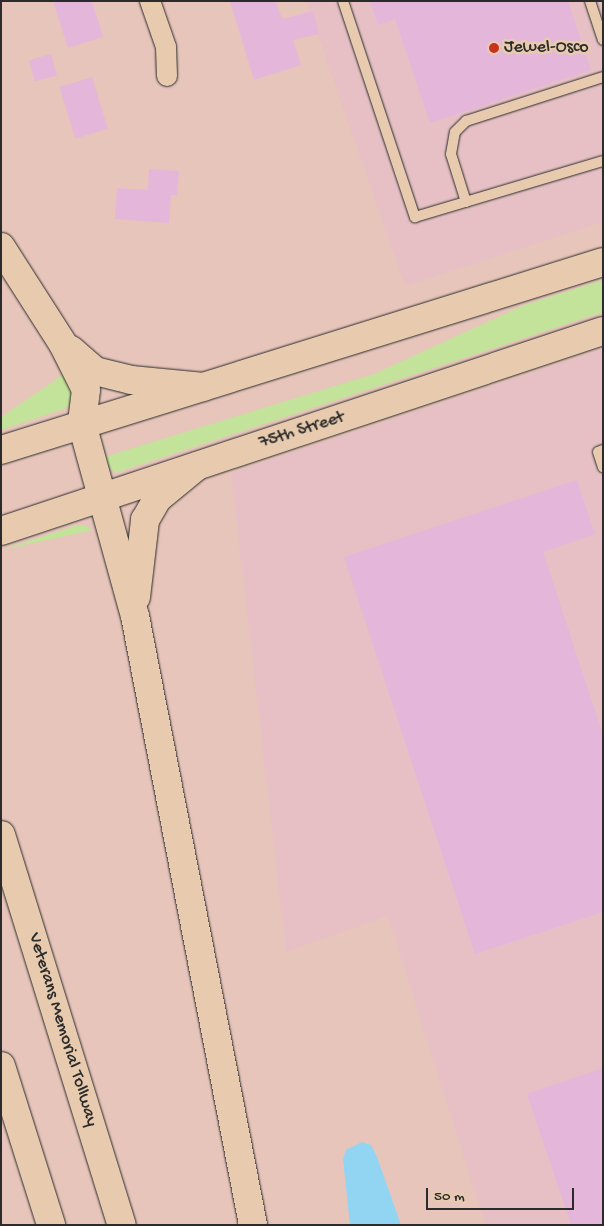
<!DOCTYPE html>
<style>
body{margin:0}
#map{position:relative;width:604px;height:1226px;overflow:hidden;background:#e7c5bb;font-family:"Gochi Hand",sans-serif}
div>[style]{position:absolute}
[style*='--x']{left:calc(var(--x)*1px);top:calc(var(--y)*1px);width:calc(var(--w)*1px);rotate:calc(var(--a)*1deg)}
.built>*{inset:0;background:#e6c0c4}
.green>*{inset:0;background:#c3e29a}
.water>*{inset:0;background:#91d5f3}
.building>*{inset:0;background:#e4b6da;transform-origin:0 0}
.roads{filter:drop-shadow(0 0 1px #2b2b2b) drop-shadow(0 0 1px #2b2b2b)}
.service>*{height:10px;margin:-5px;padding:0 5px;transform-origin:5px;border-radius:5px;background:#e8cbae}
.minor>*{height:20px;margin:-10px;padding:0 10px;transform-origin:10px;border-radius:10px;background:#e8cbae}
.secondary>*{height:28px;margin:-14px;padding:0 14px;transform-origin:14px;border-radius:14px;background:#e8cbae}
.motorway>*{height:28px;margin:-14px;padding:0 14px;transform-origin:14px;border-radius:14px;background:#e8cbae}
.dots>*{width:14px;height:14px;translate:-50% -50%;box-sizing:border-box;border:2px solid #e8cbae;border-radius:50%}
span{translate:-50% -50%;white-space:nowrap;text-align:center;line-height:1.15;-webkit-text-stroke:5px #e8cbae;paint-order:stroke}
.poi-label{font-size:18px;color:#2b2b2b}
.left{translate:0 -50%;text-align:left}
.street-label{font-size:18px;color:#2b2b2b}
.frame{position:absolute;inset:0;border:2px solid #2b2b2b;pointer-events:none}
.scale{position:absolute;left:426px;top:1188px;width:148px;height:22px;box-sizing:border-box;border:2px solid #2b2b2b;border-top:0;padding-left:6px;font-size:15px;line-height:18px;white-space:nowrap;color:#2b2b2b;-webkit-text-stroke:4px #e8cbae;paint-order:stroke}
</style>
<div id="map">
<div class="built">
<div style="clip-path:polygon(306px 1px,603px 1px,603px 222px,405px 286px)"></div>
<div style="clip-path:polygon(603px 349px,603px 1225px,485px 1225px,388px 916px,286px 952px,231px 473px)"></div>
</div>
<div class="green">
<div style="clip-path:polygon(603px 280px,603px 312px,115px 473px,105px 461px,107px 456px,374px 374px,524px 305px)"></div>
<div style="clip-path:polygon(67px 372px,76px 386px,73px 402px,64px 409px,1px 430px,1px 417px)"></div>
<div style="clip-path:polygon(84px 525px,93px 530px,1px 550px,74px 526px)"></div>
</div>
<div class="water">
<div style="clip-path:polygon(362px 1142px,371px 1145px,377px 1157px,401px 1225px,350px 1225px,343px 1159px,346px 1150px)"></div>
</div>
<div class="building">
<div style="clip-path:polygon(53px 1px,92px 1px,103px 37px,68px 48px)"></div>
<div style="clip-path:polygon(230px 1px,276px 1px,282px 19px,313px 11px,319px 34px,293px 40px,301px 65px,254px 80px)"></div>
<div style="clip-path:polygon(370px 1px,568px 1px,591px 70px,430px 123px,395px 19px,378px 25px)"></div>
<div style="left:51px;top:54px;width:22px;height:23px;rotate:74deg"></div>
<div style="left:92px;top:77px;width:54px;height:34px;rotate:73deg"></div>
<div style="clip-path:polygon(149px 169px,179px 171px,177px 195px,171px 195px,169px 223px,115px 219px,117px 188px,148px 190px)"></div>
<div style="clip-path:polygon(577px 480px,595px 534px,543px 552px,603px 735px,603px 912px,475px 954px,344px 557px)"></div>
<div style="clip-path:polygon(603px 1068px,603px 1225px,571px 1225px,527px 1094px)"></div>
</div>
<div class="roads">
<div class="service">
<div style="--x:343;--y:1;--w:228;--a:71.6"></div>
<div style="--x:415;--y:217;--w:196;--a:-16.6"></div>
<div style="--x:590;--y:1;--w:41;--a:71.6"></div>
<div style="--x:466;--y:202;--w:50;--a:-107.4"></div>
<div style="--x:451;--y:154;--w:22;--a:-80"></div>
<div style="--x:455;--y:132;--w:16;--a:-45"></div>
<div style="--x:466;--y:121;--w:144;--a:-17.8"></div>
<div style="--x:603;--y:450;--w:5;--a:158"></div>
<div style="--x:598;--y:452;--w:16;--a:72"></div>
</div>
<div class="minor">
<div style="--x:150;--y:1;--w:49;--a:70.8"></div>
<div style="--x:166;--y:47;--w:29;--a:88"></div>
</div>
<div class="secondary">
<div style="--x:1;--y:450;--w:631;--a:-17.34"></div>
<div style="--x:1;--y:531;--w:634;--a:-18.38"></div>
</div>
<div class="motorway">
<div style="--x:1;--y:247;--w:115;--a:57.4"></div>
<div style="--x:63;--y:344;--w:51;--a:63.4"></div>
<div style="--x:86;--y:390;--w:34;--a:97"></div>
<div style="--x:82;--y:424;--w:199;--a:74.6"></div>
<div style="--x:135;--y:616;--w:620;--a:79.03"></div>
<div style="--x:71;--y:350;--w:32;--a:41"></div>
<div style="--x:95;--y:371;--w:38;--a:14"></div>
<div style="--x:132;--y:380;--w:71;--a:5.6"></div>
<div style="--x:136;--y:597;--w:78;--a:-83.3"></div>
<div style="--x:145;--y:520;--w:24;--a:-60"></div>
<div style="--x:157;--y:499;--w:52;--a:-39.5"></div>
<div style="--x:1;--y:835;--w:408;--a:72.8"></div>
<div style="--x:1;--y:1066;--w:167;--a:72.5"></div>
</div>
</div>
<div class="dots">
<div style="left:494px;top:48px;background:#c8321e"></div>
</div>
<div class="poi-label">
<span class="left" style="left:504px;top:48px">Jewel-Osco</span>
</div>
<div class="street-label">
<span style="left:302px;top:431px;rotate:-18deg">75th Street</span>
<span style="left:62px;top:1030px;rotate:73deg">Veterans Memorial Tollway</span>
</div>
<div class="frame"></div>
<div class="scale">50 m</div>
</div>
